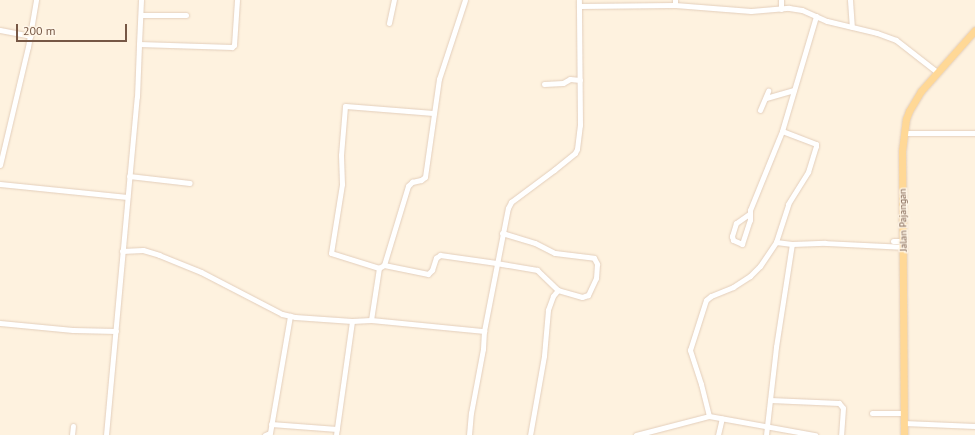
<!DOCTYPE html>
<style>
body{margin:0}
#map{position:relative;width:975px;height:435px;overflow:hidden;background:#fef2df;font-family:"PT Sans",sans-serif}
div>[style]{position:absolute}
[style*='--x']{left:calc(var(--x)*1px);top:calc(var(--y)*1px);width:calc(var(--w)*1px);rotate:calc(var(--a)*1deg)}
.roads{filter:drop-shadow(0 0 1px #e3cebb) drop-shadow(0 0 1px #e3cebb)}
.minor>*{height:5px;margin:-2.5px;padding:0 2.5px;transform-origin:2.5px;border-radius:2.5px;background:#fff}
.major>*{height:7px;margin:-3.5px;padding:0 3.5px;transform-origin:3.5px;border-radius:3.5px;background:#ffd896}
span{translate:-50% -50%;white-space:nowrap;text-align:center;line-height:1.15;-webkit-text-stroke:3px #fff6e8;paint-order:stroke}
.street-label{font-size:10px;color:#765745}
.scale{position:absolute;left:16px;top:24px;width:111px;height:18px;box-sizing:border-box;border:2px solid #765745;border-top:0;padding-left:5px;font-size:12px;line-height:14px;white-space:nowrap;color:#765745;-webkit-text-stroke:3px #fff6e8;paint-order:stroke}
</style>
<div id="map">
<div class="roads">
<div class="minor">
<div style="--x:141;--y:0;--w:44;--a:92.6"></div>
<div style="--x:139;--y:44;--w:93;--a:1.8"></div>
<div style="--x:232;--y:47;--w:3;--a:-45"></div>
<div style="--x:234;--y:45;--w:45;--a:-86.2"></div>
<div style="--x:781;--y:0;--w:9;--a:90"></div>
<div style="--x:850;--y:0;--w:27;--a:86"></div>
<div style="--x:675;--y:5;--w:76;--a:4.5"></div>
<div style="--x:751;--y:11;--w:38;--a:-5"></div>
<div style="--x:789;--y:8;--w:13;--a:9"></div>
<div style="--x:802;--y:10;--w:27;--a:24"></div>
<div style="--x:827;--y:21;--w:51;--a:13.5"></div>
<div style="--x:877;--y:33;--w:20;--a:20"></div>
<div style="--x:896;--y:40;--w:52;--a:38"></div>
<div style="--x:579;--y:6;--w:96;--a:-0.6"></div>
<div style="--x:675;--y:5;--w:5;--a:-90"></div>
<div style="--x:141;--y:15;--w:45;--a:0"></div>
<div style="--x:389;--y:23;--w:24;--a:-78"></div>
<div style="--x:0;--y:30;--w:31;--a:11"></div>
<div style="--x:544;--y:84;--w:19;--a:-3"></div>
<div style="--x:563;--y:83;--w:8;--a:-30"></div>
<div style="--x:570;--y:79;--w:10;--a:6"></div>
<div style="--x:766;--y:98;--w:29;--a:-16"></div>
<div style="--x:760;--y:110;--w:21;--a:-67"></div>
<div style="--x:904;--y:133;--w:71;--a:0"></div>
<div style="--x:0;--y:165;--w:121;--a:-76.7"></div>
<div style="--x:28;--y:47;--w:48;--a:-80.3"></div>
<div style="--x:129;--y:176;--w:61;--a:6.5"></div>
<div style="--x:0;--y:184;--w:128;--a:5.8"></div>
<div style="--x:749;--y:214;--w:16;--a:145"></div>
<div style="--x:736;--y:223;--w:14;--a:107"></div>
<div style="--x:732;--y:236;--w:4;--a:76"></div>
<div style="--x:733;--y:240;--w:10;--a:24"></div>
<div style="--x:742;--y:244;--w:25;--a:-72"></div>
<div style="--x:750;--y:220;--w:10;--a:-90"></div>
<div style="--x:750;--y:210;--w:85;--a:-67.9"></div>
<div style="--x:782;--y:131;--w:120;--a:-73.5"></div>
<div style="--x:502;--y:233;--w:34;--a:17"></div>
<div style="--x:535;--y:243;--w:22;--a:27"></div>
<div style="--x:555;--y:253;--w:39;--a:7"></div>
<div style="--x:594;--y:258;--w:7;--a:63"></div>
<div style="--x:597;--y:264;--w:14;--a:94"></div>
<div style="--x:596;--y:278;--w:19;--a:115"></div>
<div style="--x:588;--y:295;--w:6;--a:162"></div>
<div style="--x:582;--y:297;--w:25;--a:-164"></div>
<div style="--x:558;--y:290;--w:8;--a:130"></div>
<div style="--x:553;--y:296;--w:15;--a:110"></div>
<div style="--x:548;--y:310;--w:46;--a:95"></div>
<div style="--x:544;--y:356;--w:80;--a:100"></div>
<div style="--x:893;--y:241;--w:10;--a:0"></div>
<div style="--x:776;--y:242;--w:40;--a:-72"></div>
<div style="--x:788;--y:204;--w:38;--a:-58"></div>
<div style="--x:808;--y:172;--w:27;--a:-73"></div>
<div style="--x:816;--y:146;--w:2;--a:-90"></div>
<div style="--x:816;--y:144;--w:36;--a:-159"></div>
<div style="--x:122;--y:251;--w:21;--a:-3"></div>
<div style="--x:143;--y:250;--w:17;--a:17"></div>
<div style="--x:159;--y:255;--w:45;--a:22"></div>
<div style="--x:201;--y:272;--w:91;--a:27.4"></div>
<div style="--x:282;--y:314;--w:13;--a:13"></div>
<div style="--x:295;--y:317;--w:57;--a:4"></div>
<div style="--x:384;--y:265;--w:45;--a:11.6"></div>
<div style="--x:428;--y:274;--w:6;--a:-45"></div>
<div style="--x:432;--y:270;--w:13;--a:-72"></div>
<div style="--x:436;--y:258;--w:5;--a:-37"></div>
<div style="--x:440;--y:255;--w:57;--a:8.1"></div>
<div style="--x:496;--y:263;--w:42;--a:9.7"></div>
<div style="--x:537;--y:270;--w:29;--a:44"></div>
<div style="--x:379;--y:268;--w:50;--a:-162.6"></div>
<div style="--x:331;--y:253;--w:70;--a:-80.9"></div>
<div style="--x:342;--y:184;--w:29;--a:-92"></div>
<div style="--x:341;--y:155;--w:49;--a:-85.3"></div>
<div style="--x:345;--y:106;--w:89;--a:4.5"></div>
<div style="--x:371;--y:320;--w:114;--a:5.6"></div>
<div style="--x:0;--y:323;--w:73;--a:5.5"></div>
<div style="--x:73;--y:330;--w:43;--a:1.3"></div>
<div style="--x:770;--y:400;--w:69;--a:2.5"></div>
<div style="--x:839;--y:403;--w:6;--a:51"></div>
<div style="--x:843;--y:408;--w:27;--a:94"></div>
<div style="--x:872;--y:413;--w:32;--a:0"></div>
<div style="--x:709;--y:416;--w:33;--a:-104"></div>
<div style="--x:701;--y:384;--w:36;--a:-108"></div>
<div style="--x:690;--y:350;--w:52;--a:-72.3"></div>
<div style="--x:706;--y:300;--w:6;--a:-39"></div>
<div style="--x:711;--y:296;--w:24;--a:-22"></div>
<div style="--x:733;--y:287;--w:20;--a:-33"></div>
<div style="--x:750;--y:276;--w:14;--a:-45"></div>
<div style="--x:760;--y:266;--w:29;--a:-56"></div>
<div style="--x:776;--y:242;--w:16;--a:7"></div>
<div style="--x:904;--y:423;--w:71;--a:2.4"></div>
<div style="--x:271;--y:424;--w:66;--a:4.3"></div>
<div style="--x:72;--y:435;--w:9;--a:-84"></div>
<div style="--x:106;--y:435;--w:339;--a:-84.8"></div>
<div style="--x:137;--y:97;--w:53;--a:-87.8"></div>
<div style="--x:265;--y:435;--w:5;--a:-22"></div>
<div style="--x:270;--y:433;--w:119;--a:-80.3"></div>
<div style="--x:336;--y:435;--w:115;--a:-82"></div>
<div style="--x:352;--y:321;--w:19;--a:-3"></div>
<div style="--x:371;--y:320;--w:53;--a:-81.3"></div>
<div style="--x:379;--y:268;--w:6;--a:-31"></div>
<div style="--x:384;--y:265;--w:83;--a:-73.1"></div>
<div style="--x:408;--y:186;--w:6;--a:-45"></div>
<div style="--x:412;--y:182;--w:9;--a:-13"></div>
<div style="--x:421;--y:180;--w:5;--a:-37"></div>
<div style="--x:425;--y:177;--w:99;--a:-81.9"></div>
<div style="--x:439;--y:79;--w:83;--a:-71.8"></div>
<div style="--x:469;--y:435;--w:22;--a:-85"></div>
<div style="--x:471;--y:413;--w:65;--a:-79.4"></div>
<div style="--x:483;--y:349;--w:18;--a:-87"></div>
<div style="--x:484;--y:331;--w:125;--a:-79"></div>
<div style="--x:508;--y:208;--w:7;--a:-63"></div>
<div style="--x:511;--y:202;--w:54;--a:-36.7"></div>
<div style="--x:554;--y:170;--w:27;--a:-39"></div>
<div style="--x:575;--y:153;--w:4;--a:-63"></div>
<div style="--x:577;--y:149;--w:24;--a:-83"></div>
<div style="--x:580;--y:125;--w:125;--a:-90.5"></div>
<div style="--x:636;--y:435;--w:75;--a:-14.6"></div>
<div style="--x:709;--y:416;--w:108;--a:10.2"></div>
<div style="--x:718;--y:435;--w:17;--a:-77"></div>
<div style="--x:766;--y:435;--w:89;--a:-83.5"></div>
<div style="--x:776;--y:347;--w:104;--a:-81.2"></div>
<div style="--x:792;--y:244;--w:33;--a:-2"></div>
<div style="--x:825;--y:243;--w:78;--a:2.9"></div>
</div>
<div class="major">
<div style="--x:904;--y:435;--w:284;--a:-90.4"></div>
<div style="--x:902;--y:151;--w:32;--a:-83"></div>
<div style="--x:906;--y:119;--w:9;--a:-69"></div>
<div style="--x:909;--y:111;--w:23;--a:-59"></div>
<div style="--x:921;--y:91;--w:81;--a:-48.5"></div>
</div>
</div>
<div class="street-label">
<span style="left:903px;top:220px;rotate:-91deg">Jalan Pajangan</span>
</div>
<div class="scale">200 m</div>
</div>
